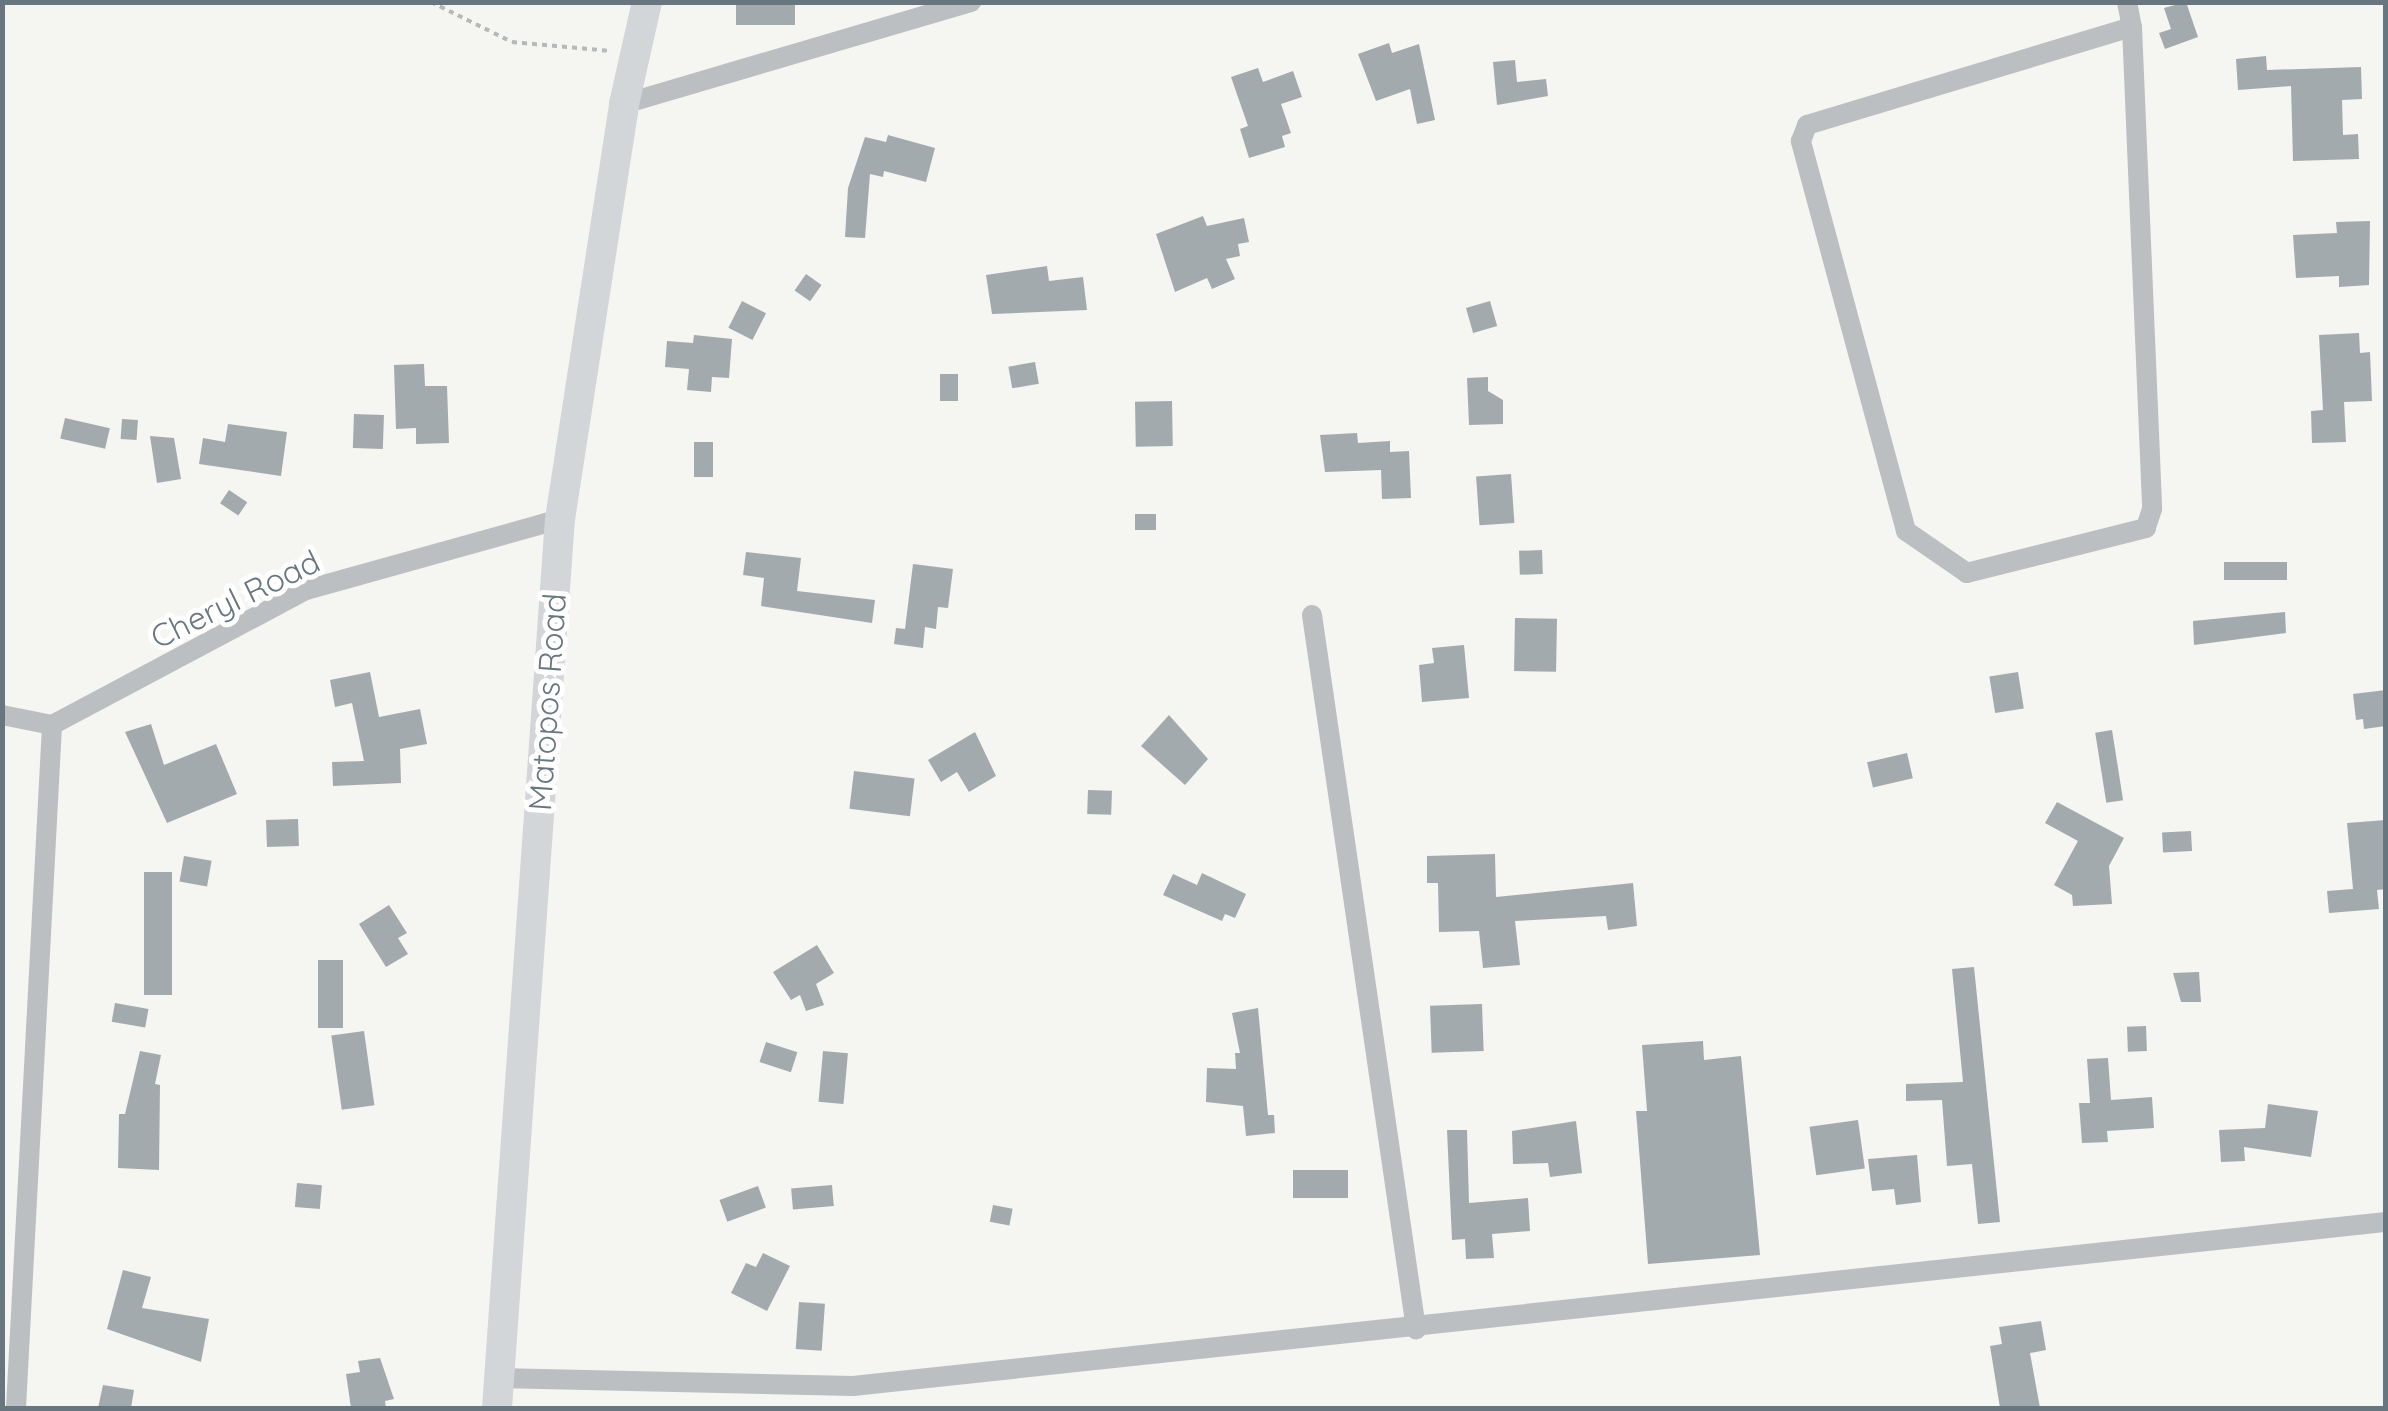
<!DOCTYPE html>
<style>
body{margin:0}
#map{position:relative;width:2388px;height:1411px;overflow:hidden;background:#f5f5f2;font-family:Quicksand,sans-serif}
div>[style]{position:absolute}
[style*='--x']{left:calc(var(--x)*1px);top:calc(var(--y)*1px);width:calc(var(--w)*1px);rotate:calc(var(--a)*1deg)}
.building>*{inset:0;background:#a3aaae;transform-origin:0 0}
.path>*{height:4px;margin-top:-2px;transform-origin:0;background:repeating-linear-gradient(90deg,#b5b9ba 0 5px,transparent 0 10px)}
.minor>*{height:20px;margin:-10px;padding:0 10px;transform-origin:10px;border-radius:10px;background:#bbbfc2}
.secondary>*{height:30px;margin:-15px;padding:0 15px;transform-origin:15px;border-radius:15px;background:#d2d6d9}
span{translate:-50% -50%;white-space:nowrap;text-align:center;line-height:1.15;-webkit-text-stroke:10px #fff;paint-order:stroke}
.street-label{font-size:32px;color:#68777f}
.frame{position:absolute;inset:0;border:5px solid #68777f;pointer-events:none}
</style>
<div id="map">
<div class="building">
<div style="left:736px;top:2px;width:59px;height:23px"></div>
<div style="clip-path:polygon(2186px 2px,2198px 37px,2165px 49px,2159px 33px,2171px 29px,2164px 8px)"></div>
<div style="clip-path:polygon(1389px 43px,1392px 53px,1419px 44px,1435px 120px,1417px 124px,1410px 89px,1376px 101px,1358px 54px)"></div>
<div style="clip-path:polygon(2266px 56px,2267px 70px,2361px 67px,2362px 99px,2342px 100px,2343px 135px,2358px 134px,2359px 159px,2293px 161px,2291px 86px,2238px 90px,2236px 59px)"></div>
<div style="clip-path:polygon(1515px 60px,1517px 82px,1546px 79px,1548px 96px,1497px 105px,1493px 62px)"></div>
<div style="clip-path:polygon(1258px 68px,1263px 82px,1293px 71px,1302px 97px,1281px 104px,1291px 133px,1282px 136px,1285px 147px,1249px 158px,1240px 129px,1248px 126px,1231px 77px)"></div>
<div style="clip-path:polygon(888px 135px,935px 148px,926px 182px,884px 171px,883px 177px,870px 174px,865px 238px,845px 237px,848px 188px,865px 137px,886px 142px)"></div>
<div style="clip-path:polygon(1203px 216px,1207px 226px,1244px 218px,1249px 242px,1238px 244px,1240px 256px,1226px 259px,1235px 279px,1212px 289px,1207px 278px,1175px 292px,1156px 234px)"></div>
<div style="clip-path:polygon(2370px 221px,2369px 285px,2339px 287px,2339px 276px,2296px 278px,2293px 235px,2337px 233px,2336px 222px)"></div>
<div style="clip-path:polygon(1047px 266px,1049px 281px,1083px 277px,1087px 310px,992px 314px,986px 275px)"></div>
<div style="left:806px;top:274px;width:19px;height:20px;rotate:35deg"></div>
<div style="left:742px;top:301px;width:27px;height:30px;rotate:27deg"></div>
<div style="left:1490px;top:301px;width:26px;height:25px;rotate:74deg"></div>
<div style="clip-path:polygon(2359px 333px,2360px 353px,2370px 352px,2372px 401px,2344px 402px,2346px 442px,2312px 443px,2311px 411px,2323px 410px,2319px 335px)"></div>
<div style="clip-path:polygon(694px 335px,732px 339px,729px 378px,712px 377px,711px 392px,687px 390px,689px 369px,665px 367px,667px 341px,693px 343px)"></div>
<div style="left:1035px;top:362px;width:22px;height:27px;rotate:80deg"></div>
<div style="clip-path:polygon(424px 364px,425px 386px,447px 386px,449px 443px,416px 444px,416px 428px,396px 429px,394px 365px)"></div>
<div style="left:940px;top:374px;width:18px;height:27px"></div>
<div style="clip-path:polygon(1488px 377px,1488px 391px,1503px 400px,1503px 424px,1469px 425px,1467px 378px)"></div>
<div style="left:1172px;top:401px;width:45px;height:37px;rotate:89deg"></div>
<div style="left:354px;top:414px;width:30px;height:34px;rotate:2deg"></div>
<div style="left:65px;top:418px;width:46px;height:21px;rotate:13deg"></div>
<div style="left:122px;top:419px;width:16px;height:20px;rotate:4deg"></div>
<div style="clip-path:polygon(228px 424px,287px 432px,281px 476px,199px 464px,203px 438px,225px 442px)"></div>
<div style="clip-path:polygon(1357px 433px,1358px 443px,1390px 441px,1390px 452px,1409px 451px,1411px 498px,1382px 499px,1381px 470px,1325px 472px,1320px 435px)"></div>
<div style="clip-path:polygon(150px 436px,174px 438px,181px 479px,157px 483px)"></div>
<div style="left:694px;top:442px;width:19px;height:35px"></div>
<div style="left:1511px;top:474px;width:49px;height:35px;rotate:86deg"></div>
<div style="left:229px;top:490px;width:22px;height:16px;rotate:34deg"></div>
<div style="left:1135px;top:514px;width:21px;height:16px"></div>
<div style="left:1542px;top:550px;width:24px;height:23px;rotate:88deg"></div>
<div style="clip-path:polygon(746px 552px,801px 558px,797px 591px,875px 600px,872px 623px,761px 606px,764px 578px,743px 575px)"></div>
<div style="left:2224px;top:562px;width:63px;height:18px"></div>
<div style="clip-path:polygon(913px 564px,953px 569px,948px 608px,938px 607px,936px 629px,925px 627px,923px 648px,894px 644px,896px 628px,905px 629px)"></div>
<div style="clip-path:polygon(2285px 612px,2286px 633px,2194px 645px,2193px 621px)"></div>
<div style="left:1515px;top:618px;width:42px;height:53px;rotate:1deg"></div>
<div style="clip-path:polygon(1464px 645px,1469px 698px,1422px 702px,1419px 665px,1434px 663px,1432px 648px)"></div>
<div style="clip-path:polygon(370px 672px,379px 717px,420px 709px,427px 744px,400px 749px,401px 783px,333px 786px,332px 762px,364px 761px,352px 703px,335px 707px,330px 680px)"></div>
<div style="left:2018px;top:672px;width:37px;height:29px;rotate:81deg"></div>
<div style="clip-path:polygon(2386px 690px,2386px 726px,2364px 729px,2363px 719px,2356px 720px,2353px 694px)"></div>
<div style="clip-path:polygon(1169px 715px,1208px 759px,1185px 785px,1141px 746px)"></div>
<div style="clip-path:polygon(151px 724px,164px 765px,216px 744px,237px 794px,167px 823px,125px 732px)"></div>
<div style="left:2112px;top:730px;width:71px;height:17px;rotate:81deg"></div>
<div style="clip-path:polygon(975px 732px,996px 776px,969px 792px,957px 772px,941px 782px,928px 760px)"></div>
<div style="left:1907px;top:753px;width:26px;height:41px;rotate:77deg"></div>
<div style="left:854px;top:771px;width:61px;height:38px;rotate:7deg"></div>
<div style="left:1088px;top:790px;width:24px;height:24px;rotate:2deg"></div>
<div style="clip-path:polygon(2057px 802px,2124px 838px,2109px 866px,2112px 904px,2073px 906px,2072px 895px,2054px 885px,2078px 841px,2045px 823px)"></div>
<div style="left:298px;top:819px;width:27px;height:32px;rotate:88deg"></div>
<div style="clip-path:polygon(2386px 820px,2386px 889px,2377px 890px,2379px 909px,2329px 913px,2327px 891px,2353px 889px,2347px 823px)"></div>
<div style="left:2191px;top:831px;width:20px;height:29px;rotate:87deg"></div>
<div style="clip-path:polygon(1495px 854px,1496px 897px,1633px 883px,1637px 926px,1608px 930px,1606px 916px,1515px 921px,1520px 965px,1483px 968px,1479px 931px,1439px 932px,1438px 883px,1427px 883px,1427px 856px)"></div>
<div style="left:184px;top:856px;width:28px;height:26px;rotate:10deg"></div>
<div style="left:144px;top:872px;width:28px;height:123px"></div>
<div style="clip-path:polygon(1202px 873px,1246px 894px,1235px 918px,1225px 914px,1222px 921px,1163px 895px,1173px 874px,1197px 885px)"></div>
<div style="clip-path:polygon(389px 905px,407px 933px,398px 938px,408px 954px,386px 967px,359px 924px)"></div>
<div style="clip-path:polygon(817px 945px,834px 973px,816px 984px,824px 1005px,806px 1011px,800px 995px,791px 1000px,773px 972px)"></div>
<div style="left:318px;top:960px;width:25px;height:68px"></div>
<div style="clip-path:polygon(1974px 967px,2000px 1222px,1978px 1224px,1972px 1164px,1947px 1166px,1942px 1100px,1906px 1101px,1906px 1084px,1963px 1082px,1952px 969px)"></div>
<div style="clip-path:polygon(2199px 972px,2201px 1002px,2181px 1002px,2173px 973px)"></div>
<div style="left:115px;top:1003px;width:34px;height:19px;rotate:10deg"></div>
<div style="left:1482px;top:1004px;width:47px;height:52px;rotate:88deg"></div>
<div style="clip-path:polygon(1258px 1008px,1268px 1115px,1274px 1115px,1275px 1133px,1246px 1136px,1243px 1106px,1206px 1102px,1207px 1068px,1236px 1069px,1235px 1053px,1240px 1053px,1232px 1013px)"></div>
<div style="left:2146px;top:1026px;width:25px;height:19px;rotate:88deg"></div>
<div style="left:364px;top:1031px;width:75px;height:33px;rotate:82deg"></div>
<div style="clip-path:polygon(1703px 1041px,1704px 1060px,1741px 1056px,1760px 1255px,1648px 1264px,1636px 1111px,1647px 1111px,1642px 1045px)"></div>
<div style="left:766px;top:1042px;width:33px;height:21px;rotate:18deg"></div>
<div style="clip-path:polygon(140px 1051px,161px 1055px,155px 1084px,160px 1085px,159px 1170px,118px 1168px,119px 1114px,125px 1114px)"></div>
<div style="left:823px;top:1051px;width:25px;height:51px;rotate:5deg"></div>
<div style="clip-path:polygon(2108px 1058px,2111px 1100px,2152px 1097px,2154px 1128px,2107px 1131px,2108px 1142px,2082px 1143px,2079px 1103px,2090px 1103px,2087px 1059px)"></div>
<div style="clip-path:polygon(2268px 1104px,2318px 1111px,2311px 1157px,2244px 1147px,2245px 1161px,2221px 1162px,2219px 1130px,2265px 1128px)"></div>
<div style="left:1858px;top:1120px;width:49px;height:49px;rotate:82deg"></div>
<div style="clip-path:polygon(1576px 1121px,1582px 1173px,1550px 1177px,1548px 1163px,1513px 1164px,1512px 1131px)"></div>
<div style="clip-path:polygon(1447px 1130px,1467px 1130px,1469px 1203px,1528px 1198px,1530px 1231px,1492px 1234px,1494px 1258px,1466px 1259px,1465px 1239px,1452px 1240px)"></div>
<div style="clip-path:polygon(1917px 1155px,1921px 1202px,1896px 1205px,1894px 1189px,1872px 1191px,1868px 1159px)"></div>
<div style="left:1293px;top:1170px;width:55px;height:28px"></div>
<div style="left:297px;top:1183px;width:25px;height:24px;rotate:5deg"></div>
<div style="left:832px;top:1185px;width:21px;height:41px;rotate:85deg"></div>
<div style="left:758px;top:1186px;width:23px;height:41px;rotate:70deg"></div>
<div style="left:993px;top:1205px;width:20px;height:17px;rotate:11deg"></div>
<div style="clip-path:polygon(763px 1253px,790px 1266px,767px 1311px,731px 1293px,746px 1263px,756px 1267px)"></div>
<div style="clip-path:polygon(123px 1270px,151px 1277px,142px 1308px,209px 1319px,201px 1362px,107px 1329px)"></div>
<div style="left:799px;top:1302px;width:26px;height:47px;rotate:4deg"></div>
<div style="clip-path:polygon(2041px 1321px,2046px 1350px,2030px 1353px,2040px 1408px,2000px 1408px,1990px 1346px,2002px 1344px,1999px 1327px)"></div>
<div style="clip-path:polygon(380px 1358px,394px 1399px,385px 1401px,386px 1408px,351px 1408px,346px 1374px,360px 1372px,358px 1361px)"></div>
<div style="clip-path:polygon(103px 1385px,134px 1390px,131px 1408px,98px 1408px)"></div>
</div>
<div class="path">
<div style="--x:431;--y:2;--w:90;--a:26.3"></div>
<div style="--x:512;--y:42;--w:99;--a:5.2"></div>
</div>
<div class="minor">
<div style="--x:2127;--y:2;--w:25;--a:79"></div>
<div style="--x:2132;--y:27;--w:482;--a:87.6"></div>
<div style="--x:2152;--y:509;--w:20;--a:108"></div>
<div style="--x:2146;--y:528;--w:185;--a:165.9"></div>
<div style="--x:1967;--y:573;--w:74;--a:-145.5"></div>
<div style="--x:1906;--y:531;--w:404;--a:-105.1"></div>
<div style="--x:1801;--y:141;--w:17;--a:-69"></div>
<div style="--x:1807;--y:125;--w:339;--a:-16.8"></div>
<div style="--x:624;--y:104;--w:362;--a:-16.4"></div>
<div style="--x:1312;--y:615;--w:722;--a:81.71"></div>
<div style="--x:2;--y:715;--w:51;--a:11.3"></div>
<div style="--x:52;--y:725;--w:288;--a:-28"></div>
<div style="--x:306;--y:590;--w:264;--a:-15.6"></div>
<div style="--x:500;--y:1378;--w:353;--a:1.3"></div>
<div style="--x:853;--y:1386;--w:1542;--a:-6.11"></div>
<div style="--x:16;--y:1408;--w:684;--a:-86.98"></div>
</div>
<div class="secondary">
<div style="--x:497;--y:1408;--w:891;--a:-85.95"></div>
<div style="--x:560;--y:519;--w:420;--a:-81.2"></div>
<div style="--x:624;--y:104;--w:105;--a:-77.3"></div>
</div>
<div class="street-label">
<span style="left:235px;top:599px;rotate:-26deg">Cheryl Road</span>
<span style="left:547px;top:702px;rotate:-86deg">Matopos Road</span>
</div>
<div class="frame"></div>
</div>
